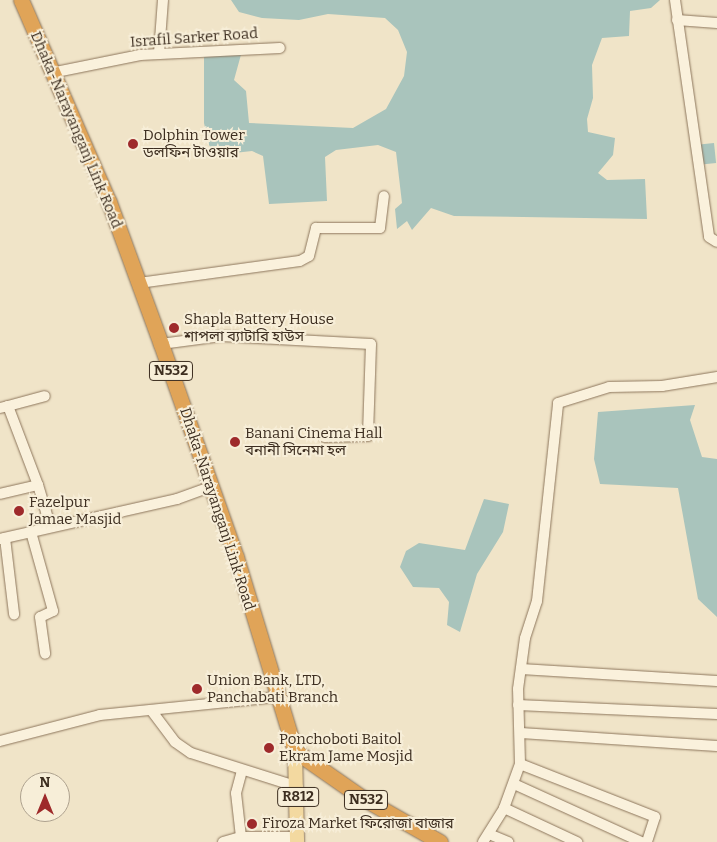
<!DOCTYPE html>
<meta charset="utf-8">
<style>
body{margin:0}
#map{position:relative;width:717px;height:842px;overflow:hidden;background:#f0e4c8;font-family:Bitter,"Noto Sans Bengali",serif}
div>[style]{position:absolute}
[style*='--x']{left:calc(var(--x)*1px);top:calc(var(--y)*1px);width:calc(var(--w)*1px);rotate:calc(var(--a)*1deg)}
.water>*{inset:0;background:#a9c4bc;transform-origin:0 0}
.roads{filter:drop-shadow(0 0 1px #8d765c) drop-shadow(0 0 1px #8d765c)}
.minor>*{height:10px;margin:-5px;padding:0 5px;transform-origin:5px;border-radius:5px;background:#faf1dc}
.major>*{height:14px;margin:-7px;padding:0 7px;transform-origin:7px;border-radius:7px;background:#f3d9a0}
.highway>*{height:15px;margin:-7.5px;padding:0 7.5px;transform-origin:7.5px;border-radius:7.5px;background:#e0a458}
.dots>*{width:14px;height:14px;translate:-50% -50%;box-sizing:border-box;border:2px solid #f7eed8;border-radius:50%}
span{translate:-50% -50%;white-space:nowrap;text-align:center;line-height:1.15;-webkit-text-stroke:4px #f7eed8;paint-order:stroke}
.shield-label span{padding:1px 4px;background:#f7eed8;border:1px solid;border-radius:4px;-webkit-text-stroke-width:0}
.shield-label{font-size:14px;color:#3d2e20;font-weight:700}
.street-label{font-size:15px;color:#3d2e20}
.poi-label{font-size:15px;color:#3d2e20}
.left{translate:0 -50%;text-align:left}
.north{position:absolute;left:20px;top:772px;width:50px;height:50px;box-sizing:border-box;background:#f7eed8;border:1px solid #ada18e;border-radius:50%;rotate:0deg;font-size:14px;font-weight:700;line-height:20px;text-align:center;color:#3d2e20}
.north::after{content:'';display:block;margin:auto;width:18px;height:22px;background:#9e2a2b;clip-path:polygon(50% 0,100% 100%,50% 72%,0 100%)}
</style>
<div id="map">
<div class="water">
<div style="clip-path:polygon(231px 0,660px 0,651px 8px,630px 11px,629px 36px,602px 38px,592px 65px,593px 98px,587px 119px,588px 132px,615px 138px,613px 155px,598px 173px,607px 180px,645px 179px,647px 219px,454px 216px,431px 208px,412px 230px,407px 221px,397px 229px,395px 209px,402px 203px,396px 152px,378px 145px,336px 150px,325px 157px,327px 201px,269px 204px,263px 156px,252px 151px,216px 155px,209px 145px,204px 123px,204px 54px,242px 51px,234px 80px,246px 91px,249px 123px,353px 128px,386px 109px,404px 76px,407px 52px,398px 30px,385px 18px,328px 14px,299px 20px,262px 18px,239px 12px)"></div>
<div style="left:714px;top:143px;width:20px;height:17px;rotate:84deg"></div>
<div style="clip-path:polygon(695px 405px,690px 420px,702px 457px,717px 459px,717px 617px,698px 599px,678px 488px,600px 484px,594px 459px,598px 412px)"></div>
<div style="clip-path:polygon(484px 499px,509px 504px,503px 532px,477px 574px,460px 632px,447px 625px,449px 602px,439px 588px,413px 587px,400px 567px,406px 551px,419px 543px,465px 550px)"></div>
</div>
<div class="roads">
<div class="minor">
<div style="--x:675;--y:0;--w:239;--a:81.8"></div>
<div style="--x:709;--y:237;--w:9;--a:32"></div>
<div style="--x:677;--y:20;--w:40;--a:4.3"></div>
<div style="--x:159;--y:53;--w:53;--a:-85.7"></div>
<div style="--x:51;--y:73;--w:91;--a:-11.4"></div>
<div style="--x:140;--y:55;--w:140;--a:-2.9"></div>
<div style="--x:139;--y:283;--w:162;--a:-7.8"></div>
<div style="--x:300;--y:261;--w:10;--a:-29"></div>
<div style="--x:309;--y:256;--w:29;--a:-76"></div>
<div style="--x:316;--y:228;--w:64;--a:0"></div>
<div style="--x:380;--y:228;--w:32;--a:-83"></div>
<div style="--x:161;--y:344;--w:61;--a:-7.6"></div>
<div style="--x:221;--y:336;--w:150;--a:3.1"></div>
<div style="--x:371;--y:344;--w:92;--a:91.9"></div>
<div style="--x:368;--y:436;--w:44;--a:178.7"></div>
<div style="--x:8;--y:406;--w:38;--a:-15"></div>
<div style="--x:0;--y:408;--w:8;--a:-14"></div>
<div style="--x:8;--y:406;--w:85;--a:69.2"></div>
<div style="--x:38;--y:485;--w:39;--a:167"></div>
<div style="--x:38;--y:485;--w:42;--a:73.3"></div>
<div style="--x:31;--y:532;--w:82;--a:74.4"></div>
<div style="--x:53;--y:611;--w:14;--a:155"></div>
<div style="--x:40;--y:617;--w:37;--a:82"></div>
<div style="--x:5;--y:538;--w:77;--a:83.2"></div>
<div style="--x:0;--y:539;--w:181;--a:-12.7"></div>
<div style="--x:177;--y:499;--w:37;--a:-20"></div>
<div style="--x:521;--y:669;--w:196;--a:3.5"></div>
<div style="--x:518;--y:705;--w:199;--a:2.6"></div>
<div style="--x:151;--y:710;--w:40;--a:53"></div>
<div style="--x:175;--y:742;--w:19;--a:35"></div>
<div style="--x:191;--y:753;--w:112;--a:17.6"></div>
<div style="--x:521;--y:733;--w:196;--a:3.8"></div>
<div style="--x:0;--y:741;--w:103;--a:-14.6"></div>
<div style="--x:100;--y:715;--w:177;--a:-5.8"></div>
<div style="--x:520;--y:764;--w:145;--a:21.4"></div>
<div style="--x:655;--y:817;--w:26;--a:108"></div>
<div style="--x:514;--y:784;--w:140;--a:24.5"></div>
<div style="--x:504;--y:808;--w:81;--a:25"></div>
<div style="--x:489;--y:834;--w:21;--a:23"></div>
<div style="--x:241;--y:837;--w:44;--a:-96.5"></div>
<div style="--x:236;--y:793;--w:23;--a:-75"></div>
<div style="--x:223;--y:842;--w:19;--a:-16"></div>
<div style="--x:241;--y:837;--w:56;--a:0"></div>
<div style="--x:483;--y:842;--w:40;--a:-58"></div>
<div style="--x:504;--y:808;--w:47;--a:-70"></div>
<div style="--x:520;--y:764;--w:75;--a:-91.5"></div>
<div style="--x:518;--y:689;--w:51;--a:-82.2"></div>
<div style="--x:525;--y:638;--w:39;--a:-72"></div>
<div style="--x:537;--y:601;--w:199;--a:-83.9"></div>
<div style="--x:558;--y:403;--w:53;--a:-17.4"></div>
<div style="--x:609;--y:387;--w:53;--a:-1.1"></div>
<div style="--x:662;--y:386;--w:56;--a:-9.3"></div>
</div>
<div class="major">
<div style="--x:295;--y:751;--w:91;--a:88.7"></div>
</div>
<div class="highway">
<div style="--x:21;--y:0;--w:220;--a:66.5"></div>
<div style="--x:109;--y:202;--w:151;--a:69.9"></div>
<div style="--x:161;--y:344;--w:226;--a:70.6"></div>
<div style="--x:236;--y:557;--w:203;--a:73.1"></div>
<div style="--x:295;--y:751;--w:80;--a:34.9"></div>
<div style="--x:361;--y:797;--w:91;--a:29.7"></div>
</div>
</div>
<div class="dots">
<div style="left:133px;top:144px;background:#9e2a2b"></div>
<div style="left:174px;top:328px;background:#9e2a2b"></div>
<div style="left:235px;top:442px;background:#9e2a2b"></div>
<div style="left:19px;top:511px;background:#9e2a2b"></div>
<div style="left:197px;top:689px;background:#9e2a2b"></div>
<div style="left:269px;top:748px;background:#9e2a2b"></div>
<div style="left:252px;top:824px;background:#9e2a2b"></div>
</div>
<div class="shield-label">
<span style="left:171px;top:371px">N532</span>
<span style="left:298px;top:797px">R812</span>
<span style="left:366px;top:800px">N532</span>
</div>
<div class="street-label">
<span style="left:194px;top:38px;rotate:-4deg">Israfil Sarker Road</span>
<span style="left:76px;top:130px;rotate:67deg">Dhaka-Narayanganj Link Road</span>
<span style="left:217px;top:509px;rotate:72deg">Dhaka-Narayanganj Link Road</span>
</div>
<div class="poi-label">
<span class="left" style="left:143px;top:144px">Dolphin Tower<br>ডলফিন টাওয়ার</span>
<span class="left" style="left:184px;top:328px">Shapla Battery House<br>শাপলা ব্যাটারি হাউস</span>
<span class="left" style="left:245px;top:442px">Banani Cinema Hall<br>বনানী সিনেমা হল</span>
<span class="left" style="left:29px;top:511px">Fazelpur<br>Jamae Masjid</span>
<span class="left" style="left:207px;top:689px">Union Bank, LTD,<br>Panchabati Branch</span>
<span class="left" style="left:279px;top:748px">Ponchoboti Baitol<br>Ekram Jame Mosjid</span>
<span class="left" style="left:262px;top:824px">Firoza Market ফিরোজা বাজার</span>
</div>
<div class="north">N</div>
</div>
